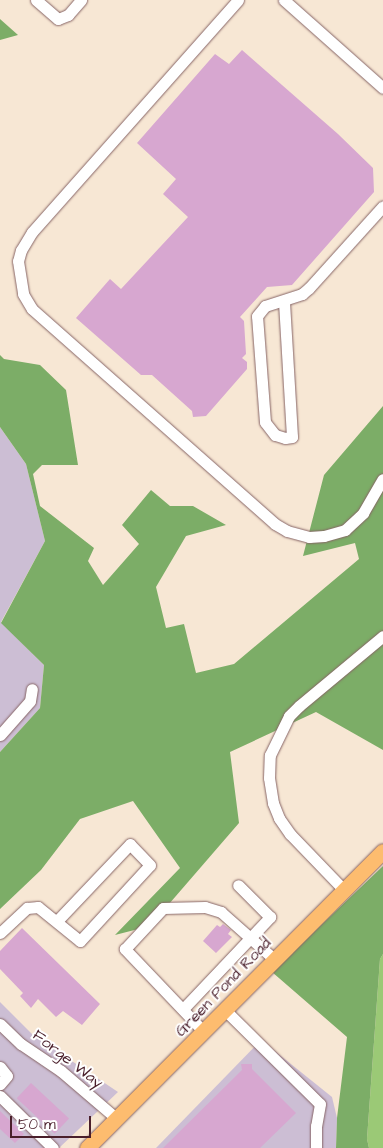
<!DOCTYPE html>
<style>
body{margin:0}
#map{position:relative;width:383px;height:1148px;overflow:hidden;background:#f7e7d4;font-family:"Architects Daughter",sans-serif}
div>[style]{position:absolute}
[style*='--x']{left:calc(var(--x)*1px);top:calc(var(--y)*1px);width:calc(var(--w)*1px);rotate:calc(var(--a)*1deg)}
.industrial>*{inset:0;background:#ccbed4}
.green>*{inset:0;background:#9bc976}
.forest>*{inset:0;background:#7cad67}
.building>*{inset:0;background:#d7a7d0;transform-origin:0 0}
.roads{filter:drop-shadow(0 0 1px #876566) drop-shadow(0 0 1px #876566)}
.minor>*{height:11px;margin:-5.5px;padding:0 5.5px;transform-origin:5.5px;border-radius:5.5px;background:#fff}
.major>*{height:15px;margin:-7.5px;padding:0 7.5px;transform-origin:7.5px;border-radius:7.5px;background:#fdbc6f}
span{translate:-50% -50%;white-space:nowrap;text-align:center;line-height:1.15;-webkit-text-stroke:4px #fff;paint-order:stroke}
.street-label{font-size:16px;color:#4a1f2b}
.scale{position:absolute;left:10px;top:1116px;width:81px;height:22px;box-sizing:border-box;border:2px solid #4a1f2b;border-top:0;padding-left:6px;font-size:15px;line-height:18px;white-space:nowrap;color:#4a1f2b;-webkit-text-stroke:4px #fff;paint-order:stroke}
</style>
<div id="map">
<div class="industrial">
<div style="clip-path:polygon(0 427px,26px 464px,45px 541px,1px 622px,44px 665px,40px 708px,0 752px)"></div>
<div style="clip-path:polygon(0 1002px,33px 1035px,118px 1092px,59px 1148px,0 1148px)"></div>
<div style="clip-path:polygon(261px 1040px,332px 1097px,337px 1118px,336px 1148px,156px 1148px)"></div>
</div>
<div class="green">
<div style="clip-path:polygon(383px 954px,383px 1148px,369px 1148px,367px 1139px,380px 959px)"></div>
</div>
<div class="forest">
<div style="clip-path:polygon(0 19px,18px 35px,0 40px)"></div>
<div style="clip-path:polygon(0 355px,4px 359px,40px 365px,66px 390px,78px 465px,42px 465px,33px 474px,40px 506px,94px 548px,88px 561px,103px 585px,139px 544px,122px 525px,151px 490px,170px 506px,193px 506px,226px 525px,186px 536px,156px 587px,166px 628px,184px 624px,196px 673px,234px 664px,359px 559px,355px 543px,303px 556px,324px 475px,383px 406px,383px 750px,316px 712px,230px 752px,239px 823px,150px 926px,115px 935px,180px 868px,133px 801px,80px 819px,41px 870px,0 909px,0 752px,40px 708px,44px 665px,1px 623px,45px 541px,26px 464px,0 427px)"></div>
<div style="clip-path:polygon(383px 866px,383px 954px,380px 959px,367px 1139px,369px 1148px,336px 1148px,337px 1118px,347px 1037px,272px 972px)"></div>
</div>
<div class="building">
<div style="clip-path:polygon(242px 50px,338px 134px,373px 168px,374px 192px,292px 285px,267px 287px,240px 317px,244px 321px,246px 354px,242px 358px,247px 362px,247px 369px,206px 416px,193px 417px,192px 411px,152px 375px,141px 375px,76px 318px,110px 279px,121px 289px,188px 217px,163px 194px,176px 179px,137px 143px,215px 54px,229px 64px)"></div>
<div style="clip-path:polygon(223px 924px,231px 930px,228px 934px,232px 937px,216px 953px,203px 941px,217px 925px,220px 927px)"></div>
<div style="clip-path:polygon(22px 928px,100px 1004px,82px 1025px,63px 1011px,56px 1017px,38px 999px,31px 1008px,20px 996px,23px 993px,0 969px,0 951px)"></div>
<div style="clip-path:polygon(241px 1064px,252px 1064px,252px 1069px,296px 1113px,260px 1148px,163px 1148px,242px 1070px)"></div>
<div style="left:31px;top:1083px;width:52px;height:21px;rotate:43deg"></div>
<div style="clip-path:polygon(0 1111px,24px 1134px,15px 1143px,0 1129px)"></div>
</div>
<div class="roads">
<div class="minor">
<div style="--x:36;--y:0;--w:29;--a:41"></div>
<div style="--x:58;--y:19;--w:11;--a:-22"></div>
<div style="--x:68;--y:15;--w:20;--a:-49"></div>
<div style="--x:238;--y:0;--w:310;--a:131.6"></div>
<div style="--x:32;--y:232;--w:21;--a:121"></div>
<div style="--x:21;--y:250;--w:11;--a:105"></div>
<div style="--x:18;--y:261;--w:33;--a:81"></div>
<div style="--x:23;--y:294;--w:17;--a:59"></div>
<div style="--x:32;--y:309;--w:324;--a:41.5"></div>
<div style="--x:275;--y:524;--w:14;--a:30"></div>
<div style="--x:287;--y:531;--w:23;--a:15"></div>
<div style="--x:309;--y:537;--w:15;--a:-4"></div>
<div style="--x:324;--y:536;--w:22;--a:-16"></div>
<div style="--x:345;--y:530;--w:25;--a:-43"></div>
<div style="--x:363;--y:513;--w:39;--a:-60"></div>
<div style="--x:284;--y:0;--w:132;--a:41.6"></div>
<div style="--x:284;--y:302;--w:135;--a:86.6"></div>
<div style="--x:292;--y:437;--w:7;--a:172"></div>
<div style="--x:285;--y:438;--w:10;--a:-163"></div>
<div style="--x:275;--y:435;--w:16;--a:-128"></div>
<div style="--x:265;--y:422;--w:106;--a:-94.3"></div>
<div style="--x:257;--y:316;--w:13;--a:-51"></div>
<div style="--x:265;--y:306;--w:39;--a:-18"></div>
<div style="--x:302;--y:294;--w:9;--a:-41"></div>
<div style="--x:309;--y:288;--w:110;--a:-47.9"></div>
<div style="--x:0;--y:735;--w:45;--a:-48.6"></div>
<div style="--x:30;--y:701;--w:12;--a:-81"></div>
<div style="--x:343;--y:889;--w:76;--a:-133.9"></div>
<div style="--x:290;--y:834;--w:19;--a:-125"></div>
<div style="--x:279;--y:818;--w:16;--a:-112"></div>
<div style="--x:273;--y:803;--w:25;--a:-99"></div>
<div style="--x:269;--y:778;--w:23;--a:-88"></div>
<div style="--x:270;--y:755;--w:43;--a:-64"></div>
<div style="--x:289;--y:716;--w:14;--a:-45"></div>
<div style="--x:299;--y:706;--w:109;--a:-39.8"></div>
<div style="--x:0;--y:933;--w:37;--a:-43"></div>
<div style="--x:27;--y:908;--w:11;--a:-5"></div>
<div style="--x:38;--y:907;--w:54;--a:39"></div>
<div style="--x:80;--y:941;--w:103;--a:-47.4"></div>
<div style="--x:150;--y:865;--w:29;--a:-134"></div>
<div style="--x:130;--y:844;--w:106;--a:133.5"></div>
<div style="--x:183;--y:1009;--w:127;--a:-46.6"></div>
<div style="--x:270;--y:917;--w:45;--a:-135"></div>
<div style="--x:226;--y:1011;--w:132;--a:44.7"></div>
<div style="--x:320;--y:1104;--w:22;--a:100"></div>
<div style="--x:316;--y:1126;--w:22;--a:90"></div>
<div style="--x:0;--y:1024;--w:29;--a:44"></div>
<div style="--x:21;--y:1044;--w:48;--a:34"></div>
<div style="--x:61;--y:1071;--w:74;--a:40.6"></div>
<div style="--x:204;--y:1032;--w:115;--a:-133.6"></div>
<div style="--x:125;--y:949;--w:56;--a:-47.2"></div>
<div style="--x:163;--y:908;--w:42;--a:-1.4"></div>
<div style="--x:205;--y:907;--w:17;--a:17"></div>
<div style="--x:221;--y:912;--w:71;--a:41.6"></div>
<div style="--x:0;--y:1067;--w:11;--a:52"></div>
<div style="--x:7;--y:1076;--w:11;--a:131"></div>
<div style="--x:0;--y:1096;--w:74;--a:44.5"></div>
</div>
<div class="major">
<div style="--x:87;--y:1148;--w:419;--a:-45.1"></div>
</div>
</div>
<div class="street-label">
<span style="left:223px;top:987px;rotate:-46deg">Green Pond Road</span>
<span style="left:68px;top:1059px;rotate:38deg">Forge Way</span>
</div>
<div class="scale">50 m</div>
</div>
